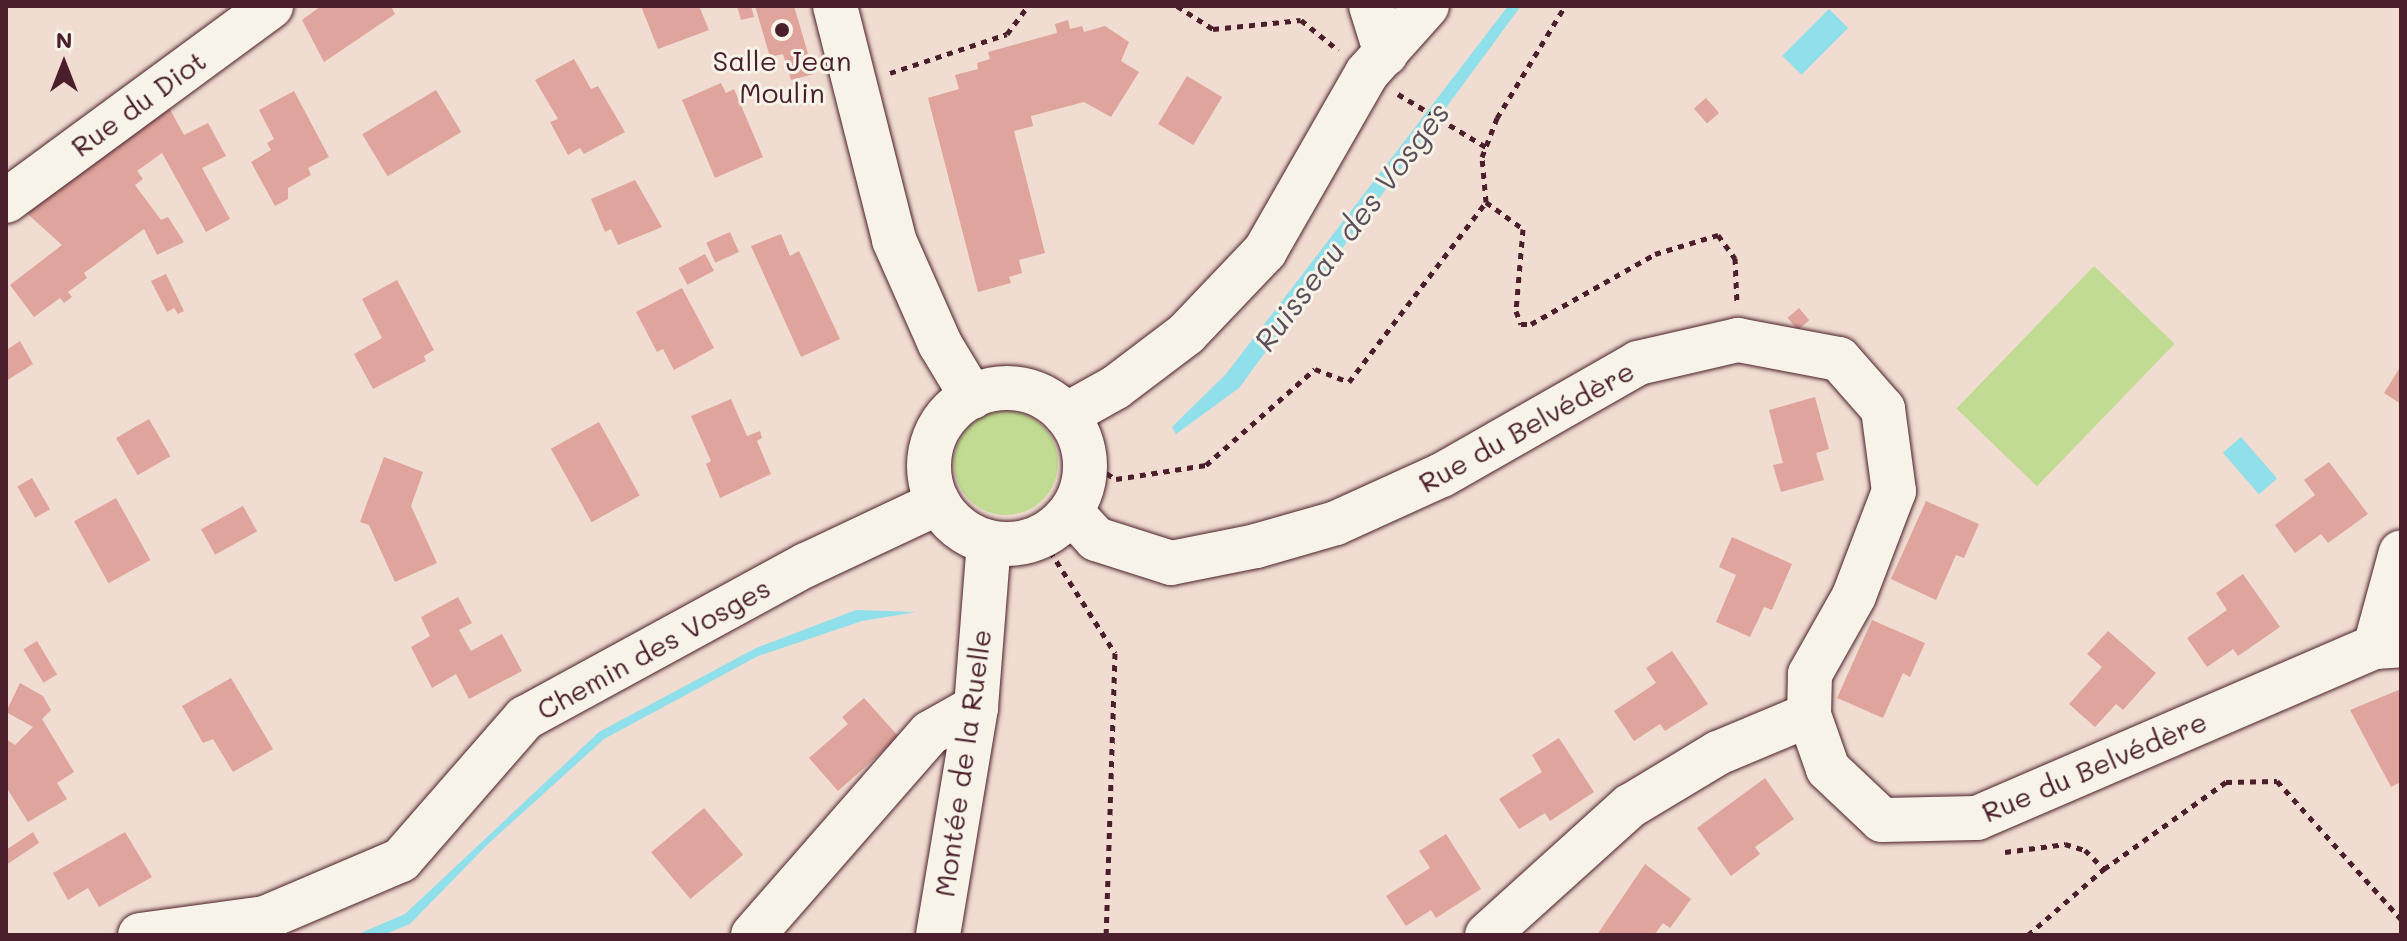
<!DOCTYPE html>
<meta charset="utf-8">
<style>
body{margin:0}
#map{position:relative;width:2407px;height:941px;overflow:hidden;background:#f0dcd1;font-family:Mali,sans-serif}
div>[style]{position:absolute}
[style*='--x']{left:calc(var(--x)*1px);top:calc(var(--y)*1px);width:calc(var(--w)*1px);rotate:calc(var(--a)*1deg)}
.green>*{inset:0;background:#c1db92;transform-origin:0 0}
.round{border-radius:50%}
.water>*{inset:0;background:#8fe0ea;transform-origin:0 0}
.building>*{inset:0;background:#dfa59c;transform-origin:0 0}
.path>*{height:5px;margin-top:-2.5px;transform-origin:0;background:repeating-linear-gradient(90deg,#4a1f2b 0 6px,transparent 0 12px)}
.roads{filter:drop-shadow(0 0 2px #4a1f2b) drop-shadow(0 0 2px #4a1f2b)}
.minor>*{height:44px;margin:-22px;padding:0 22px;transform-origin:22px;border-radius:22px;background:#f7f3e8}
.minor>.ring{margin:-22px;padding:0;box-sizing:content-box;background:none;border:44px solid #f7f3e8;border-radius:50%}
.dots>*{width:22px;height:22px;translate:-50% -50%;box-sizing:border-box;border:4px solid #f7f3e8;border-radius:50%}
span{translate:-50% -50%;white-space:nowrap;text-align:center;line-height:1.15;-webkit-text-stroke:6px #f7f3e8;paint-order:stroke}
.poi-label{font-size:28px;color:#4a1f2b}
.street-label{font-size:28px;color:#4a1f2b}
.water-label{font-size:30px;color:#5b4f5b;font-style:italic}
.frame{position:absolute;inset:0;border:8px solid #4a1f2b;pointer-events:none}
.north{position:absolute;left:24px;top:24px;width:80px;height:80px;-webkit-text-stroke:6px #f7f3e8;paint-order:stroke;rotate:0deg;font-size:22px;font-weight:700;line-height:32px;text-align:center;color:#4a1f2b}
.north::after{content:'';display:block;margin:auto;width:28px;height:36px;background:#4a1f2b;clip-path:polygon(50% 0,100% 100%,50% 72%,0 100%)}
</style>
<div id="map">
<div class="green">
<div style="left:2094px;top:266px;width:112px;height:198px;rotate:44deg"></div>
<div class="round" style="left:954px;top:411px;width:104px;height:104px"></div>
</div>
<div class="water">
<div style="clip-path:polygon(1508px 6px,1521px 6px,1239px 388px,1176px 434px,1172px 427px,1226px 374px)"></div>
<div style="left:1829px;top:9px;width:27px;height:66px;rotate:45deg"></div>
<div style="left:2241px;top:437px;width:55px;height:24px;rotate:49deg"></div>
<div style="clip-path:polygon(856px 610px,916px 612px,862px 621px,758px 656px,604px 739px,488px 844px,410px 924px,383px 935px,356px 935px,405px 914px,599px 732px,756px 648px)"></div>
</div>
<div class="building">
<div style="clip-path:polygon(321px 6px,391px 6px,395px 14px,324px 62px,302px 20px)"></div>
<div style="clip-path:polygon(641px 6px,699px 6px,709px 30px,658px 49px)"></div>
<div style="clip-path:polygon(737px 6px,751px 6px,754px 17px,741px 20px)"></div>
<div style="clip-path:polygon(755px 6px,794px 6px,814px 74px,791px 80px,783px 54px,770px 57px)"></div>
<div style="clip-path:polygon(1068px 20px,1070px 29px,1082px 26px,1084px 32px,1105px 26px,1129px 42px,1121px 61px,1139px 72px,1111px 117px,1084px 102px,1031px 116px,1033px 126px,1014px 131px,1045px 253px,1019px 260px,1022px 273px,1009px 277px,1011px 283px,978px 292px,928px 98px,959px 89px,955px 75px,978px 69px,977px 63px,990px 59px,988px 52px,1057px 33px,1055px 24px)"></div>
<div style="clip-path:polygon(574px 59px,591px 89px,598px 86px,625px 132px,584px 154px,580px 148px,568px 155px,550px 122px,558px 119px,535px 80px)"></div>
<div style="left:1187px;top:76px;width:41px;height:56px;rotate:31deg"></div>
<div style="clip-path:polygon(721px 83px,726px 93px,734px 89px,763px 157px,715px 178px,682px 100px)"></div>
<div style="left:436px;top:90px;width:49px;height:86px;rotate:59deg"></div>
<div style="clip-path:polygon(294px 91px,329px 157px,308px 168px,311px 175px,288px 188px,288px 199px,275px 206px,251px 162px,271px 150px,267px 143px,274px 139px,259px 110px)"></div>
<div style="left:1706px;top:98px;width:20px;height:16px;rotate:49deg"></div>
<div style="clip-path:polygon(167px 104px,184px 135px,208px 123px,226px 156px,202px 168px,230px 219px,206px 232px,162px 153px,137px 171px,143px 179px,135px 185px,161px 220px,168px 217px,184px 242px,157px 255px,144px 229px,84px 273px,87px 278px,68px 292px,72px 297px,64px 303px,60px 298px,34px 317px,10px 285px,62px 245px,21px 208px)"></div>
<div style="clip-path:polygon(635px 180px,662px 227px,618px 245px,611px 229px,605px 232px,591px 199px)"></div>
<div style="left:730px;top:232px;width:22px;height:26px;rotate:66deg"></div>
<div style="clip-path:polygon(781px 234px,790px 256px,799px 251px,840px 339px,801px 357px,751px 246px)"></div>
<div style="left:705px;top:254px;width:19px;height:30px;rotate:62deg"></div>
<div style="clip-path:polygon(166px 274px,184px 311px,178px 314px,174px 308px,167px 312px,151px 281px)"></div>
<div style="clip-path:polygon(397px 280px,434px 350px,424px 356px,426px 361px,373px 389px,354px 354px,382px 338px,362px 299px)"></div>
<div style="clip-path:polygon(682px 288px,714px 348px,674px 370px,663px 349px,657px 352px,636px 312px)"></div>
<div style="left:1799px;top:308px;width:16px;height:15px;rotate:50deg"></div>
<div style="clip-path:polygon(20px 341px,33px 364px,6px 381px,6px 345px,8px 349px)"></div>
<div style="clip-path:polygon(2401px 366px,2401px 404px,2384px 393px)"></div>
<div style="clip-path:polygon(1815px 397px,1829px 449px,1816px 453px,1824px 480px,1781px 492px,1773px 465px,1783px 463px,1769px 410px)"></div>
<div style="clip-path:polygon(731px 399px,747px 436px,760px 431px,762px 438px,757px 441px,771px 474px,720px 498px,706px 464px,711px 461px,691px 416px)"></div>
<div style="left:149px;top:419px;width:43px;height:38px;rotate:60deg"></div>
<div style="left:599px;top:422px;width:84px;height:55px;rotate:61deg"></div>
<div style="clip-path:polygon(384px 457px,423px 472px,411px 506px,437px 563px,395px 582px,369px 525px,360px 522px)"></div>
<div style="clip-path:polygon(2329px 462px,2368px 514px,2328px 543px,2321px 534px,2295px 553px,2275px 525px,2315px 495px,2304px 480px)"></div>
<div style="left:32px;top:478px;width:36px;height:17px;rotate:60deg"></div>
<div style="left:116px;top:498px;width:71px;height:48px;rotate:61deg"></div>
<div style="clip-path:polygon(1926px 501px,1979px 524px,1964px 558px,1956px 555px,1936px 600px,1891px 579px)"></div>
<div style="left:243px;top:506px;width:29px;height:48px;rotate:61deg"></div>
<div style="clip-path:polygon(1732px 537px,1792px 564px,1772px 610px,1764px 607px,1750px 637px,1716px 622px,1736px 575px,1719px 567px)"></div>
<div style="clip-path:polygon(2243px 574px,2280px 627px,2238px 656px,2233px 649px,2207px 667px,2187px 638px,2227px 610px,2216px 593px)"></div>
<div style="clip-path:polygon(458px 597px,472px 623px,459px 630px,471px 651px,502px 634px,522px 671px,469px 699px,456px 674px,432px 688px,411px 647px,430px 636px,421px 617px)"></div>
<div style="clip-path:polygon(1872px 620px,1925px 643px,1910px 677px,1903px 673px,1883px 718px,1837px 698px)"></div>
<div style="clip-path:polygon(2108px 631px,2156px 673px,2123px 710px,2116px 704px,2095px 727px,2069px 704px,2102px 667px,2087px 654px)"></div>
<div style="left:37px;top:641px;width:39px;height:16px;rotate:59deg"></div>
<div style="clip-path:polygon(1672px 651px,1708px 704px,1665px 731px,1660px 724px,1634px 741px,1614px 711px,1656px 683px,1646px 668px)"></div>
<div style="clip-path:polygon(231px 678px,273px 749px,233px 772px,213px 739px,203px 743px,182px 706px)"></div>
<div style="clip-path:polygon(20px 683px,43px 696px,51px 710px,42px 719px,74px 772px,57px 783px,67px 799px,28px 822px,6px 787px,6px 739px,15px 745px,33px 727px,6px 712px)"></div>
<div style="clip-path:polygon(2401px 689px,2401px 782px,2391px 787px,2350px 710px)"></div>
<div style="clip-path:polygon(864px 698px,899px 737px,838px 791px,809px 758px,848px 724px,842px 717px)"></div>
<div style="clip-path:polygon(1559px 738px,1594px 792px,1550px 821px,1545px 813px,1519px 829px,1499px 799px,1542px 772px,1532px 755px)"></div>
<div style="clip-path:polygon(1765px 778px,1794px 819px,1755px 847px,1760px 854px,1731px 876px,1697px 828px)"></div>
<div style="left:704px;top:808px;width:61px;height:69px;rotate:50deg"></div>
<div style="clip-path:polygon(33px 832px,39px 843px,6px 865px,6px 850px)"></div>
<div style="clip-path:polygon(125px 832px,152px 877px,99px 907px,88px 888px,68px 900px,53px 873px)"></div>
<div style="clip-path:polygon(1446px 834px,1481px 889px,1436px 918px,1431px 910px,1406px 926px,1386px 896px,1430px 868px,1419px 851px)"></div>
<div style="clip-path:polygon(1645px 864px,1691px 899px,1670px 928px,1663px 923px,1654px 935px,1597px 935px)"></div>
</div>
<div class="path">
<div style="--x:1177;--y:6;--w:43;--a:32.6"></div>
<div style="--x:1213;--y:29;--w:88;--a:-5.8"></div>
<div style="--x:1301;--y:20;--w:48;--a:39"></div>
<div style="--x:890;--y:73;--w:123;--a:-18.4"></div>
<div style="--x:1007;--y:34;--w:35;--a:-53"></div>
<div style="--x:1398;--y:94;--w:103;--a:31.1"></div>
<div style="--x:1486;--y:202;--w:46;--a:36.1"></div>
<div style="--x:1523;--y:229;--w:82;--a:94.9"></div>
<div style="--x:1516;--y:311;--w:14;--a:69"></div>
<div style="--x:1521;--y:324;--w:10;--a:0"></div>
<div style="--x:1531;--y:324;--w:142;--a:-29.4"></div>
<div style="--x:1655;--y:254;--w:66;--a:-16.8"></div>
<div style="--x:1718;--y:235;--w:29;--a:54"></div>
<div style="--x:1735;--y:258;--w:45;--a:87.5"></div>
<div style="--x:1086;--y:461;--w:35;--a:31"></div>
<div style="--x:1116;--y:479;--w:91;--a:-8.8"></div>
<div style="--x:1206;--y:465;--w:145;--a:-41.4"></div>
<div style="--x:1315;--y:369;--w:36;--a:21"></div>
<div style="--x:1349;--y:382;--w:226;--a:-52.7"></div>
<div style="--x:1486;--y:202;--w:45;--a:-95.1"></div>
<div style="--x:1482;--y:157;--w:42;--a:-69"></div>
<div style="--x:1497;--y:118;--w:131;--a:-58.7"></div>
<div style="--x:1050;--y:551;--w:121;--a:57.5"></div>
<div style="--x:1115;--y:653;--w:282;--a:91.8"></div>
<div style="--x:2005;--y:852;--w:61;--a:-7.6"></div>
<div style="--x:2065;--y:844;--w:21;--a:17"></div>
<div style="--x:2085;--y:850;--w:27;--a:45"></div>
<div style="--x:2028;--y:935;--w:101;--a:-41"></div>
<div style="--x:2104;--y:869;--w:150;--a:-35.5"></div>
<div style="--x:2226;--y:782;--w:51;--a:-1.1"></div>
<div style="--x:2277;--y:781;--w:186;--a:48.1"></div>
</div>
<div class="roads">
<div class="minor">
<div style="--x:835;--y:6;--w:241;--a:75.8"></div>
<div style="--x:894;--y:240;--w:114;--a:66.1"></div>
<div style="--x:940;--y:344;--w:62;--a:58.9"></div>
<div style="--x:1371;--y:6;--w:50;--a:72.6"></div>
<div style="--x:6;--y:201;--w:329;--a:-36.3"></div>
<div class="ring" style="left:929px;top:388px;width:112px;height:112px"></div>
<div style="--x:1066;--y:415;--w:57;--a:-29.2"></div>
<div style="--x:1116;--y:387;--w:88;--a:-37.1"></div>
<div style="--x:1186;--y:334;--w:115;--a:-46.4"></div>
<div style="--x:1265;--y:251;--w:205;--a:-60.2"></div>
<div style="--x:1367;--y:73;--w:90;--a:-48.2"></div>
<div style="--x:1071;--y:512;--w:37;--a:47"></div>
<div style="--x:1096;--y:539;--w:79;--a:17.7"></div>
<div style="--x:1171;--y:563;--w:87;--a:-11.3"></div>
<div style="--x:1256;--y:546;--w:83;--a:-16"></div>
<div style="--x:1336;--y:523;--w:116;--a:-24.4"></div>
<div style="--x:1442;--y:475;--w:226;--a:-29.7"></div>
<div style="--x:1638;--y:363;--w:103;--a:-13"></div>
<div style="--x:1738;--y:340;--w:103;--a:10.7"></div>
<div style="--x:1839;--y:359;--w:67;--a:48.7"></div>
<div style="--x:1883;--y:409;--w:83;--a:82.4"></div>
<div style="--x:1894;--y:491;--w:112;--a:110.9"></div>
<div style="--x:1854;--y:596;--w:90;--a:119.4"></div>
<div style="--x:1810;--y:674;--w:41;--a:91.4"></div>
<div style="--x:1809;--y:715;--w:57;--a:70.6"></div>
<div style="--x:1828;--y:769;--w:74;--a:43.4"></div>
<div style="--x:1882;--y:820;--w:95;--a:-1.2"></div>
<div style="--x:1977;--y:818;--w:433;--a:-23.3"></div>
<div style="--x:2375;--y:647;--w:26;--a:-4"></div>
<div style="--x:2375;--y:647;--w:98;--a:-74.7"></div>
<div style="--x:140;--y:935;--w:126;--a:-7.7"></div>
<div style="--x:265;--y:918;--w:148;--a:-23.1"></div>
<div style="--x:401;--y:860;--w:189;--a:-48.9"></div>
<div style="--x:525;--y:718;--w:320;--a:-28.6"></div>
<div style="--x:806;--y:565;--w:146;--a:-25.2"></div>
<div style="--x:753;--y:935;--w:269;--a:-48.8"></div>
<div style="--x:930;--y:733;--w:53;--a:-29.5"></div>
<div style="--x:938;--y:935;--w:231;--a:-80.5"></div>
<div style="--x:976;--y:707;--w:165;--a:-85.5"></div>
<div style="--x:1487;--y:935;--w:193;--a:-42.1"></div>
<div style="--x:1630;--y:806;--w:103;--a:-31.1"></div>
<div style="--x:1718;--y:753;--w:99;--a:-22.7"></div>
</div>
</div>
<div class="dots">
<div style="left:782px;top:30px;background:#4a1f2b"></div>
</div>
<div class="poi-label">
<span style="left:782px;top:76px">Salle Jean<br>Moulin</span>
</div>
<div class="street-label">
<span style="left:138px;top:103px;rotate:-36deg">Rue du Diot</span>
<span style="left:1526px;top:426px;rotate:-29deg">Rue du Belvédère</span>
<span style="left:653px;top:648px;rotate:-29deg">Chemin des Vosges</span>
<span style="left:962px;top:763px;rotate:-82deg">Montée de la Ruelle</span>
<span style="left:2094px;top:766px;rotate:-23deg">Rue du Belvédère</span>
</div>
<div class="water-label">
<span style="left:1351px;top:226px;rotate:-53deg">Ruisseau des Vosges</span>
</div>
<div class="frame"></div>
<div class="north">N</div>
</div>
